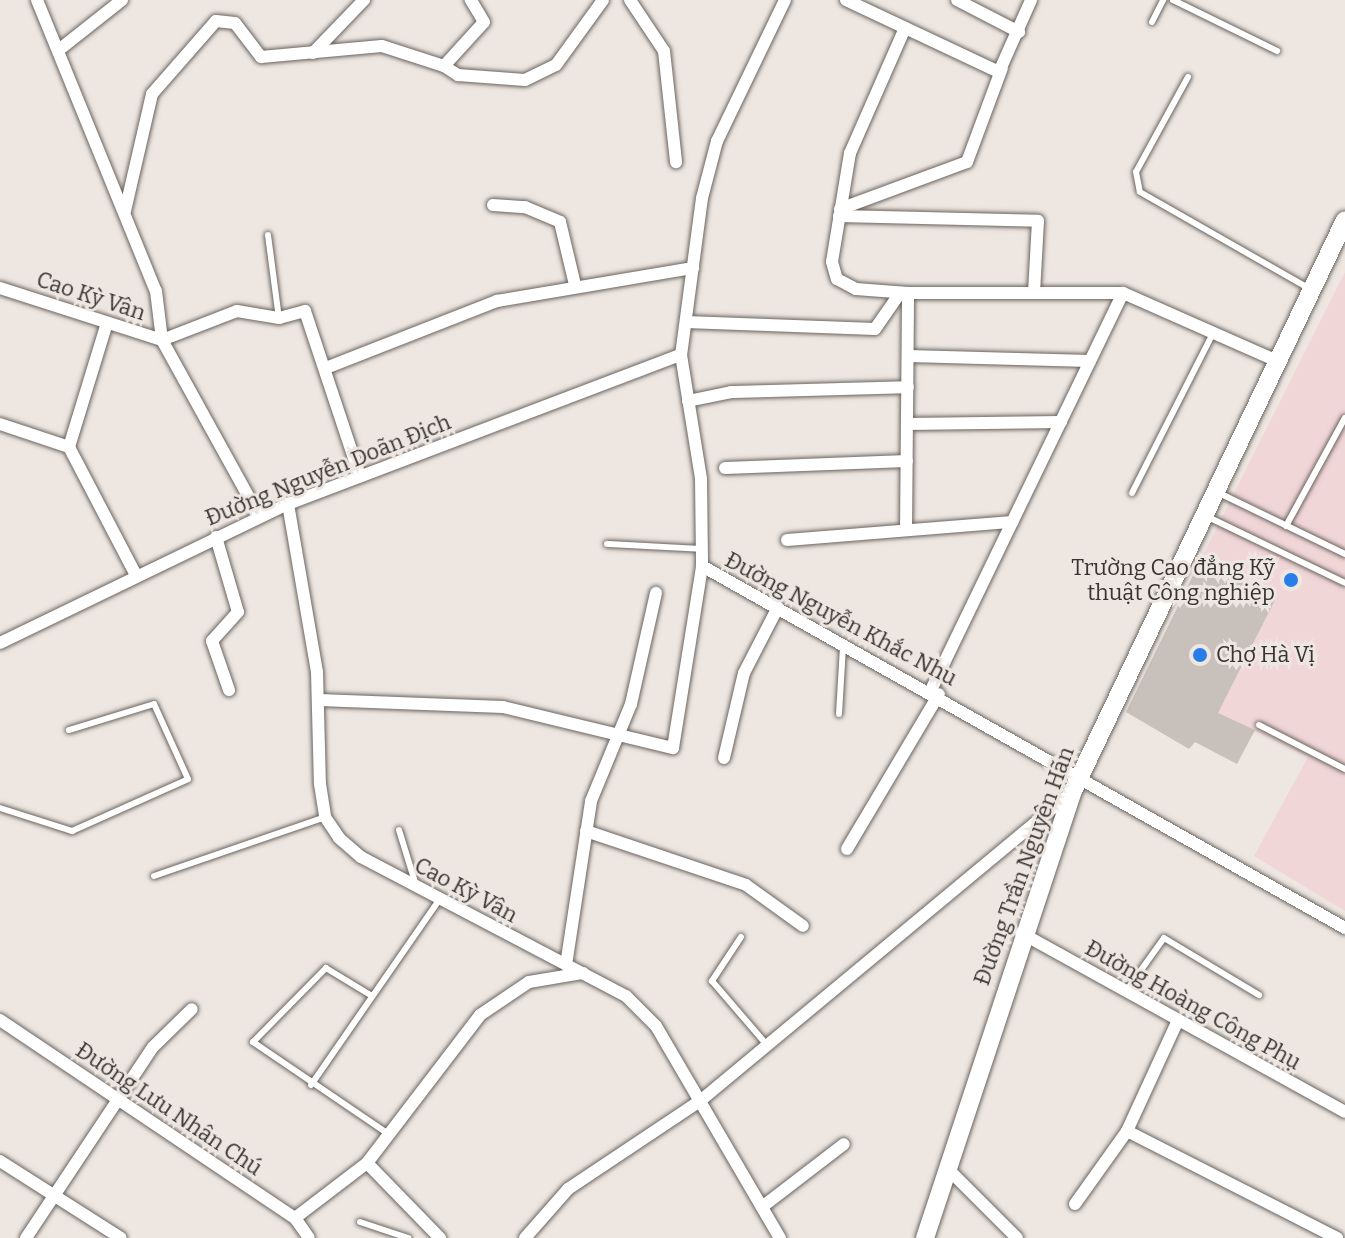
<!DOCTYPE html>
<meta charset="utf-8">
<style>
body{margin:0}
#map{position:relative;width:1345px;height:1238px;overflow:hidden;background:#ede6e1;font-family:Bitter,serif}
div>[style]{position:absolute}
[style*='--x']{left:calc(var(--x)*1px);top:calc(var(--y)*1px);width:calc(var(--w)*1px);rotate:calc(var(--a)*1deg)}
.education>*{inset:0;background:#f1d6d8}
.building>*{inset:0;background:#c7c0bb}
.roads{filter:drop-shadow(0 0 2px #6a645f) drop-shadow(0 0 2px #6a645f)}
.lane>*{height:6px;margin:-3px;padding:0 3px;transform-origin:3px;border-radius:3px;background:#fff}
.street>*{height:12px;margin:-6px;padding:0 6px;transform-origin:6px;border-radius:6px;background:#fff}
.secondary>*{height:18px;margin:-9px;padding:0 9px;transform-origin:9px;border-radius:9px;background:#fff}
.dots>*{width:22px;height:22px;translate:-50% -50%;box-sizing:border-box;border:4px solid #ede6e1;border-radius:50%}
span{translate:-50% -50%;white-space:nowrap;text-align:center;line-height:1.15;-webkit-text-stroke:6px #ede6e1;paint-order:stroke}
.street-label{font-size:22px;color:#373432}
.poi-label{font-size:22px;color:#373432}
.right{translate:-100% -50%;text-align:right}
.left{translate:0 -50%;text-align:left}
</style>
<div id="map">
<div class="education">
<div style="clip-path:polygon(1345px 272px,1345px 911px,1254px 856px,1308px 757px,1218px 713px,1276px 598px,1200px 561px)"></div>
</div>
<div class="building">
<div style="clip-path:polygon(1200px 561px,1276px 598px,1218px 713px,1255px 730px,1237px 764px,1195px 742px,1189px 749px,1126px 712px)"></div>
</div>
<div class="roads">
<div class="lane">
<div style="--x:1173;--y:0;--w:116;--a:26.1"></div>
<div style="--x:1152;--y:22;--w:25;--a:-63"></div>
<div style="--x:1188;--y:77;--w:108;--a:118.7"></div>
<div style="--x:1136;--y:172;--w:20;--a:79"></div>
<div style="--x:1140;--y:192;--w:193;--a:29.7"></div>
<div style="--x:268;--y:235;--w:84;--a:82.5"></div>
<div style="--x:1132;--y:493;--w:179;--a:-63.1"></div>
<div style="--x:1219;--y:493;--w:140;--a:25.8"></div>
<div style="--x:1208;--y:517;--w:152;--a:25.7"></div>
<div style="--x:1286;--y:526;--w:123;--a:-61.4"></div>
<div style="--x:607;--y:544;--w:95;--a:3"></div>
<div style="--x:839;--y:714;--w:68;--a:-86.6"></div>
<div style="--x:1259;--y:725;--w:97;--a:27.1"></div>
<div style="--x:0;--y:808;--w:76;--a:17.7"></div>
<div style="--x:72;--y:831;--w:127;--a:-24.1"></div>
<div style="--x:188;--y:779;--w:82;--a:-114.4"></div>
<div style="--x:154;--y:704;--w:89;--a:163"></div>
<div style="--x:399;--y:830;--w:54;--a:72.9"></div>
<div style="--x:154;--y:876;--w:181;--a:-19"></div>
<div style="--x:741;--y:937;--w:53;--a:123.4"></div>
<div style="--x:712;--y:981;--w:84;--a:49.3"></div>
<div style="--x:1126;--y:991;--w:65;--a:-54.4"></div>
<div style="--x:1164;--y:938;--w:111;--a:31"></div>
<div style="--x:372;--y:996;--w:54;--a:-148.7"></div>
<div style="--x:326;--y:968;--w:104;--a:134.6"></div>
<div style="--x:253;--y:1042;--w:166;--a:34.2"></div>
<div style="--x:311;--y:1085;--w:226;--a:-55.3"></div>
<div style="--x:360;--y:1222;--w:51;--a:18.4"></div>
</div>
<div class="street">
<div style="--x:37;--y:0;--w:314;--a:67.8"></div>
<div style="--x:156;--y:291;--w:49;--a:83"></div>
<div style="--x:162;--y:340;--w:80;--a:-21.1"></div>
<div style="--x:237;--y:311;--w:43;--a:9.5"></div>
<div style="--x:279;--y:318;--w:27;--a:-15"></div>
<div style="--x:305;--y:311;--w:174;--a:71.6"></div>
<div style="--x:630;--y:0;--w:61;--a:56.3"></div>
<div style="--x:664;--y:51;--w:112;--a:83.8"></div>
<div style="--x:785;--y:0;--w:157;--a:115.7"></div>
<div style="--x:717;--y:141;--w:59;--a:104.7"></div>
<div style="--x:702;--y:198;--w:158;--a:97.6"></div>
<div style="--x:681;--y:355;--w:126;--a:80.8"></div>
<div style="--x:701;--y:479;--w:87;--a:89.3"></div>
<div style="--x:702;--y:566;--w:738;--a:29.38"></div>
<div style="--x:846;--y:0;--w:169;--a:25.2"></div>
<div style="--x:999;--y:72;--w:79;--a:-66"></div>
<div style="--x:957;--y:0;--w:70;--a:27.3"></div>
<div style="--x:905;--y:28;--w:137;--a:113.7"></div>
<div style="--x:850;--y:153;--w:110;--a:99.4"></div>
<div style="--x:832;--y:262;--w:18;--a:74"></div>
<div style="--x:837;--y:279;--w:21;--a:28"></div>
<div style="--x:856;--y:289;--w:52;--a:4.4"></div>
<div style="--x:908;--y:293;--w:215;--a:0"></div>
<div style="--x:1123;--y:293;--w:168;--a:23.8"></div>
<div style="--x:60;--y:49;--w:79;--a:-38.3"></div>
<div style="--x:313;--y:53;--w:74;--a:-46.1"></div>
<div style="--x:444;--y:66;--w:17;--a:33"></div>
<div style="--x:458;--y:75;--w:67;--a:4.3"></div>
<div style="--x:525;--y:80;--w:34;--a:-26"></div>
<div style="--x:556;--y:65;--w:80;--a:-54.1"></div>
<div style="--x:493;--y:205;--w:32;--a:4"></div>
<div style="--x:525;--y:207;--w:38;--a:23"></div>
<div style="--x:560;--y:222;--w:65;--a:76.6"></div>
<div style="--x:840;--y:209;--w:135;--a:-20.3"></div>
<div style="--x:967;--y:162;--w:100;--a:-69.6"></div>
<div style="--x:125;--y:211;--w:120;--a:-77"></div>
<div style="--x:152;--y:94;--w:97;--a:-48.8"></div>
<div style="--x:216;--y:21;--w:19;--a:6"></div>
<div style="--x:235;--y:23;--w:43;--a:52.6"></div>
<div style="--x:261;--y:57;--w:121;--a:-5.2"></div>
<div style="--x:382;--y:46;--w:65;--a:17.9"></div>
<div style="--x:444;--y:66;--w:59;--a:-47.7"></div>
<div style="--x:484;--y:22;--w:26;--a:-121"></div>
<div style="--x:839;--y:216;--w:199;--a:1.4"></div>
<div style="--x:1038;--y:221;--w:72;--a:93.2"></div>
<div style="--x:0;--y:288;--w:170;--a:17.8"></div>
<div style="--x:162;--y:340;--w:201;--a:61.1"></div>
<div style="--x:686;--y:322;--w:189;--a:2.1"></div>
<div style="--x:875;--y:329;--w:44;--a:-55.2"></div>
<div style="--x:908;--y:356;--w:182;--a:1.6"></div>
<div style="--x:326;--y:368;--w:184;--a:-21.4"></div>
<div style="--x:497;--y:301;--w:199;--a:-9.6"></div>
<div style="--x:688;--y:401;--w:44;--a:-11.8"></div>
<div style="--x:731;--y:392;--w:177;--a:-1.6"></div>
<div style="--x:0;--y:424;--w:73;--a:18.4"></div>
<div style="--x:69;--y:447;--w:144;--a:62.4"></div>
<div style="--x:907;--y:424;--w:154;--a:-0.7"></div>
<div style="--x:69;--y:447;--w:130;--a:-73"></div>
<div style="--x:725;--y:468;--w:182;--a:-2.2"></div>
<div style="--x:288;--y:504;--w:170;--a:80.2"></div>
<div style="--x:317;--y:672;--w:112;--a:88.5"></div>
<div style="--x:320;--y:784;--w:33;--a:81"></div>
<div style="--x:325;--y:817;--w:25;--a:56"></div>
<div style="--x:339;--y:838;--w:29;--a:41"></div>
<div style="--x:361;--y:857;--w:299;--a:27.7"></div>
<div style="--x:626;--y:996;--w:42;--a:45"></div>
<div style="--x:656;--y:1026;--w:246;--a:59.7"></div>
<div style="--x:906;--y:530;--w:237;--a:-89.5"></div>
<div style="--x:216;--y:537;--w:78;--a:73.7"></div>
<div style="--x:238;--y:612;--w:39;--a:132"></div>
<div style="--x:212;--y:641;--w:52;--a:70.9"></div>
<div style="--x:787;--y:540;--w:226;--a:-4.6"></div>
<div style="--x:0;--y:643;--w:320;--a:-25.8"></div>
<div style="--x:288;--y:504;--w:420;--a:-20.8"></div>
<div style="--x:931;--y:690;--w:441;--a:-64.2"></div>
<div style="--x:319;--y:700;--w:184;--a:2.2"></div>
<div style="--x:503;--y:707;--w:175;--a:13.6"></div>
<div style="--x:673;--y:748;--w:184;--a:-80.9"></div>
<div style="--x:724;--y:758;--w:87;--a:-76.8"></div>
<div style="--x:744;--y:673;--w:74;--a:-62.7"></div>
<div style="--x:586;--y:831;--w:169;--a:18.6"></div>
<div style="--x:746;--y:885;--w:70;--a:35.7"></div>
<div style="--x:847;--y:849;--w:180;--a:-59.3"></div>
<div style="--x:1021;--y:933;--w:370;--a:28.9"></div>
<div style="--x:566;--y:965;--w:166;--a:-81.3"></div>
<div style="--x:591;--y:801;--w:105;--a:-67.6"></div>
<div style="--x:631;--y:704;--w:114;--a:-77.3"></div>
<div style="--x:0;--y:1020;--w:355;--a:33.9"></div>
<div style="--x:295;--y:1218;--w:24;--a:55"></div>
<div style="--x:1127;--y:1131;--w:236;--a:27"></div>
<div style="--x:0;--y:1161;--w:143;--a:32.5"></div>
<div style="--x:367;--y:1163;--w:105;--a:45.8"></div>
<div style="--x:947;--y:1168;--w:99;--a:45"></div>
<div style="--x:1075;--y:1204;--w:90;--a:-54.5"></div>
<div style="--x:1127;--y:1131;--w:122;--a:-65.3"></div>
<div style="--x:762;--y:1207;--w:103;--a:-37.5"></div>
<div style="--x:295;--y:1218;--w:91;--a:-37.4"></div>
<div style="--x:367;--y:1163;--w:186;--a:-52.6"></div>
<div style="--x:480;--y:1015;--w:59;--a:-34"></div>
<div style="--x:529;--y:982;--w:55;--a:-9.5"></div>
<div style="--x:26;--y:1238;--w:229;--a:-56.4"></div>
<div style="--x:153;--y:1047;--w:54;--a:-44.3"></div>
<div style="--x:525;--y:1238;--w:65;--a:-48.7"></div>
<div style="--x:568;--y:1189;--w:159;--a:-33.7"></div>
<div style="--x:700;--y:1101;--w:481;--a:-39.7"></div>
</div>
<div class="secondary">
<div style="--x:925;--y:1238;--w:471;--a:-71.7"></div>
<div style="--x:1073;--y:791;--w:632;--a:-64.53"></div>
</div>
</div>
<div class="dots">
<div style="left:1291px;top:580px;background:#287de8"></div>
<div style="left:1200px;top:655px;background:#287de8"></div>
</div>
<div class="street-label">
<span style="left:91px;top:296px;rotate:18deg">Cao Kỳ Vân</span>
<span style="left:328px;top:470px;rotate:-22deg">Đường Nguyễn Doãn Địch</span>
<span style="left:841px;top:619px;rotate:28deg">Đường Nguyễn Khắc Nhu</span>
<span style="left:1024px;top:866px;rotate:-70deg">Đường Trần Nguyên Hãn</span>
<span style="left:466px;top:890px;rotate:28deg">Cao Kỳ Vân</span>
<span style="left:1193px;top:1005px;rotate:29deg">Đường Hoàng Công Phụ</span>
<span style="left:169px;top:1109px;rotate:34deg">Đường Lưu Nhân Chú</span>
</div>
<div class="poi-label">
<span class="right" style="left:1275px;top:580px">Trường Cao đẳng Kỹ<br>thuật Công nghiệp</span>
<span class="left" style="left:1216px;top:655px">Chợ Hà Vị</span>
</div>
</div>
